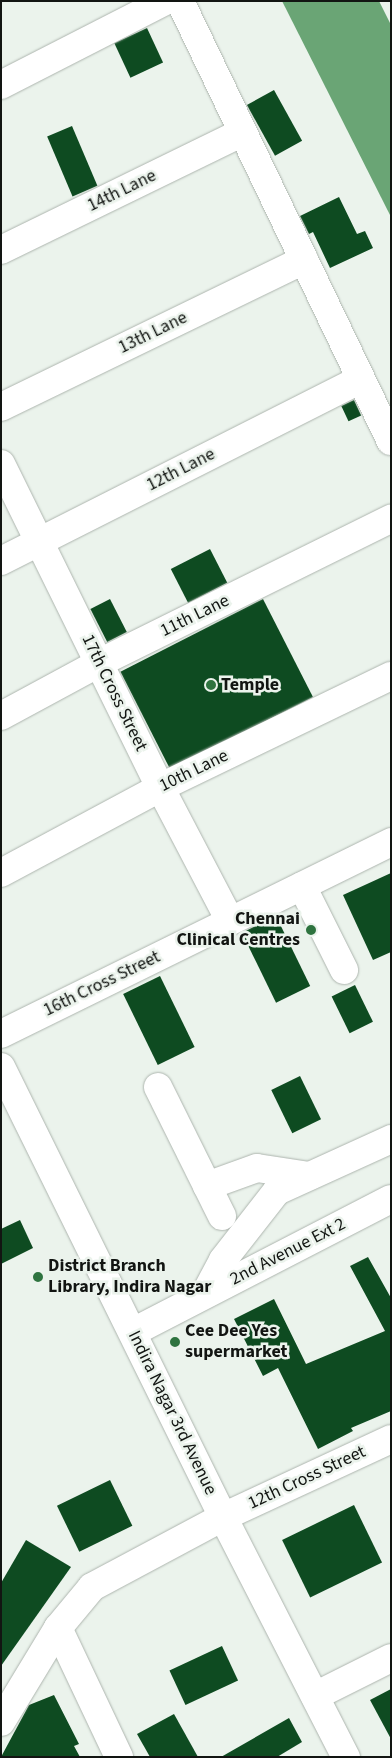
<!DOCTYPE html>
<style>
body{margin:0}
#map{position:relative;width:392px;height:1758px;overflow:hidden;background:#ebf3ec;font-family:"Source Sans 3",sans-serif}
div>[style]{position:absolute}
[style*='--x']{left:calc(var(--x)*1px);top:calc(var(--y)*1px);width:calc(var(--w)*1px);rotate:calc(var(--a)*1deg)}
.water>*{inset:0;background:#6aa575}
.building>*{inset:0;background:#0e4b21;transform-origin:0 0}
.roads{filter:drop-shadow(0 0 1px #adb5ae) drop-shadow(0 0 1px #adb5ae)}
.minor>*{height:28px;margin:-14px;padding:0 14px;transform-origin:14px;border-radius:14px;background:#fff}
.dots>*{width:14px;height:14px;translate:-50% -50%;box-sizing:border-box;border:2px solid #ebf3ec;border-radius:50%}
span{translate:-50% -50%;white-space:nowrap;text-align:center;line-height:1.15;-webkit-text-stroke:5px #ebf3ec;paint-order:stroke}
.street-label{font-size:18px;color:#121512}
.poi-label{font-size:18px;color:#121512;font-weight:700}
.left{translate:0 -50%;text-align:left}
.right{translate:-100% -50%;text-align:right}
.frame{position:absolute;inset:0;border:2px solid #121512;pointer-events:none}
</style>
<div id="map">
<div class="water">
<div style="clip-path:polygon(282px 1px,379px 1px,391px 25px,391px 217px)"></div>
</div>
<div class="building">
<div style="left:147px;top:28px;width:38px;height:36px;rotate:65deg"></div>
<div style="left:274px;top:90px;width:58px;height:31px;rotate:61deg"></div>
<div style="left:72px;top:126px;width:65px;height:27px;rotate:67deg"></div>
<div style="clip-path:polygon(339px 197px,357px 234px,365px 231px,373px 248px,330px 268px,313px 232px,309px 234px,300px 216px)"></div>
<div style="left:354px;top:400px;width:17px;height:14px;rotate:65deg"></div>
<div style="left:210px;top:549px;width:38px;height:44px;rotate:63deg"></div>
<div style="left:110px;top:599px;width:37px;height:22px;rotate:63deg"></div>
<div style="left:263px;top:599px;width:110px;height:160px;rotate:63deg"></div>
<div style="clip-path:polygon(391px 873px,391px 952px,373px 960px,343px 895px)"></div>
<div style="left:276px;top:916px;width:78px;height:38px;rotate:64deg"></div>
<div style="left:160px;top:976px;width:79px;height:41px;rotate:64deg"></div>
<div style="left:355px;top:985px;width:41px;height:26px;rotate:64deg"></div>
<div style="left:300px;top:1076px;width:48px;height:32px;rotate:64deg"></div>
<div style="clip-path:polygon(20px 1220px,33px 1248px,1px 1264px,1px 1229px)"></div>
<div style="clip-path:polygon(368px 1257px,391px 1298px,391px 1411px,351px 1428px,353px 1431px,318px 1449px,278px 1368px,263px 1376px,234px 1319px,274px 1299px,306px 1364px,385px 1331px,350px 1266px)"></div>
<div style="left:110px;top:1480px;width:51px;height:59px;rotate:64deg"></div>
<div style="left:354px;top:1505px;width:64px;height:80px;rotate:64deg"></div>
<div style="clip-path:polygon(26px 1540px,71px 1567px,1px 1666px,1px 1583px)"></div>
<div style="left:222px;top:1646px;width:38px;height:58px;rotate:65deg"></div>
<div style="clip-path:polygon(391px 1689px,391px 1739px,370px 1700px)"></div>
<div style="clip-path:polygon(54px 1695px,79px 1744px,74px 1746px,80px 1757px,1px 1757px,29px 1705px)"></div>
<div style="clip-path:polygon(174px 1714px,198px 1757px,150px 1757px,137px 1734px)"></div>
<div style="clip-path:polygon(289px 1718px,302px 1742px,277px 1757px,221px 1757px)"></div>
</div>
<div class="roads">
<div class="minor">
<div style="--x:180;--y:1;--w:488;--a:64.4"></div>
<div style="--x:1;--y:85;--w:184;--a:-27.1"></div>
<div style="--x:1;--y:250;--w:269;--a:-26"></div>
<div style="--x:1;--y:407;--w:337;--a:-25.9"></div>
<div style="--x:1;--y:464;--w:360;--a:63.8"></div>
<div style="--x:160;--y:787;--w:151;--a:62.4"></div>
<div style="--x:1;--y:561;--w:403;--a:-26.8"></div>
<div style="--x:1;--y:716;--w:111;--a:-28.4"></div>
<div style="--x:99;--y:663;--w:326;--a:-26.3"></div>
<div style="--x:1;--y:873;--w:184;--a:-28.2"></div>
<div style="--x:163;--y:786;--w:253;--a:-25.8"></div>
<div style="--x:302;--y:886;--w:94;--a:63.4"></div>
<div style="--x:1;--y:1034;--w:435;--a:-26.2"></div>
<div style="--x:1;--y:1067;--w:502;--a:63.74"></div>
<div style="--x:223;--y:1517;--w:270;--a:62.9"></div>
<div style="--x:158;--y:1087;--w:144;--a:63.6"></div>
<div style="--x:207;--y:1186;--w:53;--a:-19.8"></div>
<div style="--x:257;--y:1168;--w:53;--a:8.7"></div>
<div style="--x:205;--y:1294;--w:38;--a:-62"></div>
<div style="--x:223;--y:1260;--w:88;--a:-52"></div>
<div style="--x:277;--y:1191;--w:125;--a:-24.5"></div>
<div style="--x:133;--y:1332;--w:290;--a:-27.3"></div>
<div style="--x:58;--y:1628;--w:143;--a:64.7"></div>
<div style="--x:315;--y:1696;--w:85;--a:-26.6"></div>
<div style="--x:1;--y:1722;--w:110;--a:-58.8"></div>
<div style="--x:58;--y:1628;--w:53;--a:-50.3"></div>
<div style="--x:92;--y:1587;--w:149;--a:-28.1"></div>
<div style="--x:223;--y:1517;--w:185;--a:-24.9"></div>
</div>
</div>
<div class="dots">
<div style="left:211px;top:685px;background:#2e733f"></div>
<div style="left:311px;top:930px;background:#2e733f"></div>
<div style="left:38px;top:1277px;background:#2e733f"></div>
<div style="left:175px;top:1342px;background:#2e733f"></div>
</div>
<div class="street-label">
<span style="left:122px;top:191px;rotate:-26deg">14th Lane</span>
<span style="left:153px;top:333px;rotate:-26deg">13th Lane</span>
<span style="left:181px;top:470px;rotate:-27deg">12th Lane</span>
<span style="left:195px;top:616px;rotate:-26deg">11th Lane</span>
<span style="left:114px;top:693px;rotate:64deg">17th Cross Street</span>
<span style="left:194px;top:771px;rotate:-26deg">10th Lane</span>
<span style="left:102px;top:984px;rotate:-26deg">16th Cross Street</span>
<span style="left:288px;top:1252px;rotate:-27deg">2nd Avenue Ext 2</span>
<span style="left:172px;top:1413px;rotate:64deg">Indira Nagar 3rd Avenue</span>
<span style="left:307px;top:1478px;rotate:-25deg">12th Cross Street</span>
</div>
<div class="poi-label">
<span class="left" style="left:221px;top:685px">Temple</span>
<span class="right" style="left:300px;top:930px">Chennai<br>Clinical Centres</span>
<span class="left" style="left:48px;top:1277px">District Branch<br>Library, Indira Nagar</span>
<span class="left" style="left:185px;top:1342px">Cee Dee Yes<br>supermarket</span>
</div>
<div class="frame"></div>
</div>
